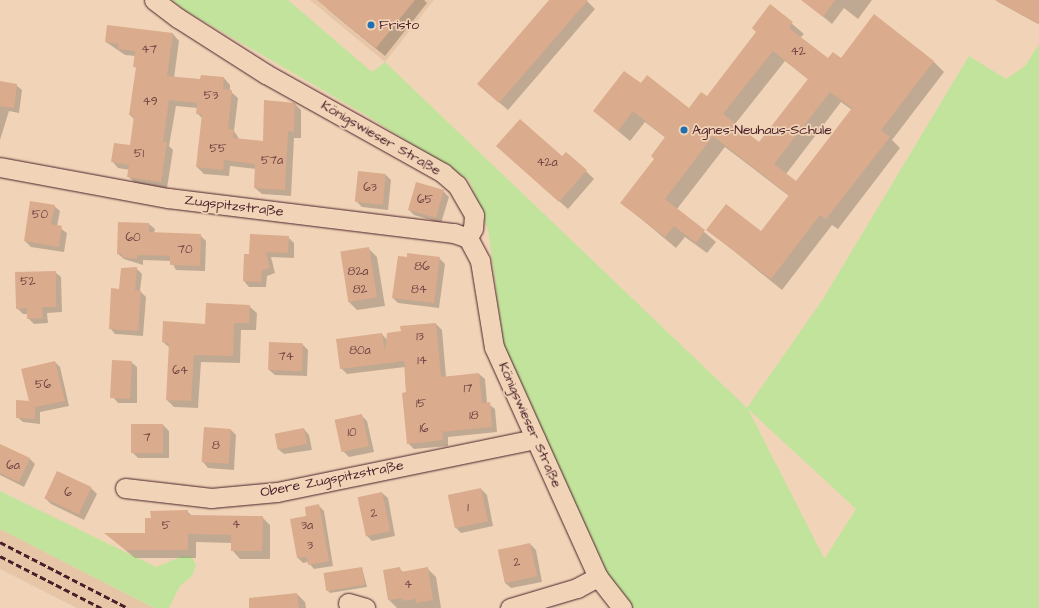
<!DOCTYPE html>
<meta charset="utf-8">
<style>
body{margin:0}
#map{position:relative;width:1039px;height:608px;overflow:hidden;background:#f1d4b7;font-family:"Architects Daughter",sans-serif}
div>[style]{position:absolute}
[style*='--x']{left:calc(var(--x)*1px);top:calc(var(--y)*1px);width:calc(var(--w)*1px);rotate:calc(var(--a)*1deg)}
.built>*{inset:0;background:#e7c5a7}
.green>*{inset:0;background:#c2e39b}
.shadow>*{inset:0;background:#0003}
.building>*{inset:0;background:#daab8c;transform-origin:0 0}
.roads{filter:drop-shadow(0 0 1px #4a1f2b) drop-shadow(0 0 1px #4a1f2b)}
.minor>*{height:19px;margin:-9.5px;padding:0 9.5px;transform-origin:9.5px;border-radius:9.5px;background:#f1d4b7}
.rail>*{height:3px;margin-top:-1.5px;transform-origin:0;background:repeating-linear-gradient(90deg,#4a1f2b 0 6px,transparent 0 9px)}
.dots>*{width:11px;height:11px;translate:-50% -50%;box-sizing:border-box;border:2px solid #f1d4b7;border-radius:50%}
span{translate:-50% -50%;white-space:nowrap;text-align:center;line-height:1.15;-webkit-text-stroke:3.5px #f1d4b7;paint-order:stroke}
.number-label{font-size:12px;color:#6e4243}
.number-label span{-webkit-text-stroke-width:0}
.poi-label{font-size:14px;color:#4a1f2b}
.left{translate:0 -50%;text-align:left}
.street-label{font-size:14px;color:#4a1f2b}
</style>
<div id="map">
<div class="built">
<div style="clip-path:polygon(310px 0,434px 0,385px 62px)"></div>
<div style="clip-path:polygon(0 529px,154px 608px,77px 608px,0 569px)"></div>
</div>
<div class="green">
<div style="clip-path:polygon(evenodd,172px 0,288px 0,372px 72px,385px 62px,747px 408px,823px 299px,969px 56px,1006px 79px,1025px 66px,1039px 44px,1039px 608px,632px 608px,608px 580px,504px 346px,488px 230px,469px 180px,364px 114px,186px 11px,172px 0,748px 409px,856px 509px,825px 558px,824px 558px,748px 409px)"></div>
<div style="clip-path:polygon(0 491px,156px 567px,183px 556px,192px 557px,196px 565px,192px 576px,180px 586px,169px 608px,154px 608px,0 529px)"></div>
</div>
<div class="shadow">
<div style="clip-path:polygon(323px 0,424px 0,427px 3px,385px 56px,330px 11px,321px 2px)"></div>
<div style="clip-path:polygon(550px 0,586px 0,595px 9px,508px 110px,487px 92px)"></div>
<div style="clip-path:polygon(812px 0,872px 0,858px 19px,844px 8px,832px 24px,808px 4px)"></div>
<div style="clip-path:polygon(996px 0,1039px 0,1038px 24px,998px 2px)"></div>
<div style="clip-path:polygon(evenodd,770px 5px,804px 34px,800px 38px,828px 59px,933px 61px,944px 72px,892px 140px,900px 148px,838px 229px,832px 225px,782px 290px,708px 230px,761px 232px,789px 196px,725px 147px,677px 209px,716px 242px,707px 253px,685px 237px,676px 248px,622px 203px,655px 159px,666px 138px,645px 122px,630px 141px,594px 111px,641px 85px,689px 109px,707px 98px,757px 32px,770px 5px,785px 61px,809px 80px,759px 144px,735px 124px,785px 61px,770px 5px,841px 102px,852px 110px,796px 182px,786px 174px,841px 102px)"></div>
<div style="clip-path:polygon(173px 34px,179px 41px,174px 78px,201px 80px,202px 76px,224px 78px,230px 85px,230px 91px,238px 98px,234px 131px,240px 140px,264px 142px,295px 104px,301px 110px,301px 138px,294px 138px,291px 196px,262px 194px,255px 188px,256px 169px,230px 166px,229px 176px,204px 174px,197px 167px,203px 119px,197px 113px,197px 108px,176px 106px,169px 146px,173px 150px,167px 188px,135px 183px,128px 176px,130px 170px,118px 168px,112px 161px,131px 146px,135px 120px,130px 115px,137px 69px,134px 66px,136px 56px,125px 55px,106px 42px)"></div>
<div style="clip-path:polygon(0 82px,16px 85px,22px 90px,19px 113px,9px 111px,0 140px)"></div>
<div style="clip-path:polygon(506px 154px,586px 171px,594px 179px,568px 209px)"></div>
<div style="clip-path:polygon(386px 175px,391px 180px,388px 210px,362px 207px,356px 201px)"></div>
<div style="clip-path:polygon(443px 191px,449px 197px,441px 223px,414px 215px,408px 209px)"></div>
<div style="clip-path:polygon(54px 206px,60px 211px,57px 226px,67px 233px,64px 252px,31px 247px,25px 241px)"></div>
<div style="clip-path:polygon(149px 224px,155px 229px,154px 233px,200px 235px,206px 241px,205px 271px,176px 270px,171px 261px,143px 260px,143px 265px,124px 259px,118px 254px)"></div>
<div style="clip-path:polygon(288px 237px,294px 243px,294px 258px,271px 257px,275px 273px,267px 276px,266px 287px,249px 287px,244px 281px,250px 255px)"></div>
<div style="clip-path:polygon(369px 249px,377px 257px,385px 306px,357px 310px,348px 301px)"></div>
<div style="clip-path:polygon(439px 258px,445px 264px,439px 308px,398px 303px,393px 298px)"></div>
<div style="clip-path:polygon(136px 268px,142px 274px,140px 291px,146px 297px,143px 336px,115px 334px,110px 328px,120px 290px)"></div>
<div style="clip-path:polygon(55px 272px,61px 277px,62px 312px,47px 313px,48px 323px,34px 324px,28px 318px,28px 314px,23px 314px,17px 308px)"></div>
<div style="clip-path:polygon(249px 306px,257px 313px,256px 330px,241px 330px,240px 363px,201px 362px,198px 408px,174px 407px,167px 400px,170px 348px,163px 342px)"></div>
<div style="clip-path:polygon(436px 324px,442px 330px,446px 377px,479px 374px,485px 379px,487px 403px,495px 409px,497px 432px,448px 437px,448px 446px,414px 449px,408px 443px,405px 367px,347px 374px,341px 368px,382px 334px,387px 340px,402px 332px)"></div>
<div style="clip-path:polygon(302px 344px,308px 350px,307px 376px,275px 375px,269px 370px)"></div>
<div style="clip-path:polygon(55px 362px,60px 367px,69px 406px,40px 412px,40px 424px,23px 422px,17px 417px,30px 403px)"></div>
<div style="clip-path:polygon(131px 362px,137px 367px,137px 403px,118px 403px,113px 397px)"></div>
<div style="clip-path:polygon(361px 415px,367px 421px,374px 452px,349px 457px,343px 451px)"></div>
<div style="clip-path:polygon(163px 425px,169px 431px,169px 458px,138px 458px,132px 452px)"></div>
<div style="clip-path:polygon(205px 428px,231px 430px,236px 435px,234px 470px,208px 468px,203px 462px)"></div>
<div style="clip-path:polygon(304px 429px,309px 435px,312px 450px,284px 454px,278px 449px)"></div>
<div style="clip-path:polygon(4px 447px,30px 459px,35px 464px,24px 487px,0 475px,0 448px)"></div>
<div style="clip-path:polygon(58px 472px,91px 488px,97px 494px,84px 520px,51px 504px,45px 498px)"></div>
<div style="clip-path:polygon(481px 489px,487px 495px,493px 526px,461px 533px,455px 527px,449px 495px)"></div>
<div style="clip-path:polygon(382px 493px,388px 498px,395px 536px,372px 541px,366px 535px)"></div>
<div style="clip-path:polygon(319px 506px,324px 511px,333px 566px,314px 569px,308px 562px,303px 563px,298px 558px,308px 517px)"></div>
<div style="clip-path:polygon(187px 511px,192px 516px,262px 517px,270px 525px,270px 559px,240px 559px,232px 550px,232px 543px,196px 542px,196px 558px,135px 558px,106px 534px,146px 534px)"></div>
<div style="clip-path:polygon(530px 544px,536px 550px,542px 582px,511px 588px,505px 583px)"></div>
<div style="clip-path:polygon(362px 568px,367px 587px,330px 593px,328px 591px)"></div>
<div style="clip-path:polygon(399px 568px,404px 573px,428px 569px,436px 577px,441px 608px,397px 608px,389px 600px)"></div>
<div style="clip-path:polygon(297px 594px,305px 602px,306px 608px,264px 608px)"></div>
</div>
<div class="building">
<div style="clip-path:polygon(317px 0,415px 0,376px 48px)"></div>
<div style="clip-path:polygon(549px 0,588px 0,499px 103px,477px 84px)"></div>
<div style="clip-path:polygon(801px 0,835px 0,823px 17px)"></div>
<div style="clip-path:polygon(995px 0,1039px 0,1039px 24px)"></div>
<div style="clip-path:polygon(evenodd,770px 4px,793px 22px,789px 28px,828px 58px,833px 52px,841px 58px,874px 14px,934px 61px,881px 130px,890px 137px,826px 219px,820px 215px,771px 279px,706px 230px,726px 204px,761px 231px,789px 195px,713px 136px,665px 199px,705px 230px,696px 243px,674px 226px,665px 237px,620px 203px,654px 159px,651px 156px,665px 137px,633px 111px,618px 131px,593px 111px,624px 71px,641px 83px,647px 75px,689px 108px,701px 92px,707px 96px,756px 32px,752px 28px,770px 4px,773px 51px,808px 79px,759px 142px,723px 114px,773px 51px,770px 4px,830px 92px,852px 108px,796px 181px,774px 164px,830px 92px)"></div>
<div style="clip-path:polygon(107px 25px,173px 33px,167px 76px,200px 79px,201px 75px,224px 77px,223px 89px,232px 90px,228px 129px,234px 130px,233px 138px,263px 141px,264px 100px,295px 103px,294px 132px,288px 131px,285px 190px,254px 188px,255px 164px,224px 160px,223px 170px,196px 167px,202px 114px,196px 114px,197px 103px,169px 100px,163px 142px,167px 142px,161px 182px,127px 177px,129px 165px,111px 162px,114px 143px,130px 145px,134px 116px,129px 115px,136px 67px,133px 67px,135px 51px,118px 49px,118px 44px,105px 42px)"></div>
<div style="clip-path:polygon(0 81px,17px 84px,14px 108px,0 106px)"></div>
<div style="clip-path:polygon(520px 119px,562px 156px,566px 152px,587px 170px,559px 202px,496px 146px)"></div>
<div style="left:358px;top:171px;width:28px;height:31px;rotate:6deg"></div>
<div style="left:416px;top:182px;width:29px;height:29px;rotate:16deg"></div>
<div style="clip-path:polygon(30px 201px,55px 205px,51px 224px,62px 226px,59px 247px,24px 241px)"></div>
<div style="clip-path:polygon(118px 222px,149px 223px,149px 232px,201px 234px,200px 266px,170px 265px,170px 256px,138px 255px,137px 259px,122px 257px,122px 254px,117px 254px)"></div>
<div style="clip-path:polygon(250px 234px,289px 236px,288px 253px,266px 252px,270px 268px,262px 270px,261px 282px,243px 281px,244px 254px,249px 254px)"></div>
<div style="left:369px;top:247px;width:51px;height:29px;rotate:81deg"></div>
<div style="clip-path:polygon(407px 253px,440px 257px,434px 303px,392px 298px,398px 256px,407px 257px)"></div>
<div style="clip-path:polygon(137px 267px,135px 290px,141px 291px,138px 331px,109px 329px,111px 288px,119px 289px,121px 268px)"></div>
<div style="clip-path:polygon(56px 271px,56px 307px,42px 307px,43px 318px,27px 319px,27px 308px,16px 309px,15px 272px)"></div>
<div style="clip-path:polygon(206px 303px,250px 305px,249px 323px,234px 323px,233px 356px,194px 355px,191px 401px,166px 400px,169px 343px,162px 342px,163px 321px,205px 324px)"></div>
<div style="clip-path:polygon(436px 323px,441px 377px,479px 373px,482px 403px,490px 402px,492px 427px,442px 432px,443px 440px,407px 444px,402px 393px,406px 392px,404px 361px,340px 369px,336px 339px,382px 333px,385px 351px,387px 333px,401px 331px,400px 326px)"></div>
<div style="left:269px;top:342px;width:34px;height:28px;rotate:2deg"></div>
<div style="left:112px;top:360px;width:20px;height:38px;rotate:3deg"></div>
<div style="clip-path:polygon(55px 361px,65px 401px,35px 407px,35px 419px,16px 418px,16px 400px,29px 401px,21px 369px)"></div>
<div style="left:362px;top:414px;width:33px;height:28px;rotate:78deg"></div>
<div style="left:131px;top:424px;width:32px;height:29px"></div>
<div style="left:204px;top:427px;width:27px;height:35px;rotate:4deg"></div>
<div style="left:304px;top:428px;width:16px;height:30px;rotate:79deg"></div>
<div style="clip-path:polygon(0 444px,30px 458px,19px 482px,0 473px)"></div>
<div style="left:57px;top:471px;width:38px;height:30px;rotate:25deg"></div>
<div style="left:481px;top:488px;width:34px;height:34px;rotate:78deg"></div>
<div style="left:382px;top:492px;width:40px;height:25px;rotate:78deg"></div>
<div style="clip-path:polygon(319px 504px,329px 561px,308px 565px,307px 557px,297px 558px,290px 519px,306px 516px,305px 507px)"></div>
<div style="clip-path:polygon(188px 510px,188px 515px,263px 516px,262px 551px,231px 551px,231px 535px,188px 534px,188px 550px,126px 550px,104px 533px,145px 533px,145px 518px,151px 518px,150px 511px)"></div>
<div style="left:530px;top:543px;width:34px;height:33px;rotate:78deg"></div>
<div style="left:362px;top:567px;width:18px;height:39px;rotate:81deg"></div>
<div style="clip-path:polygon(400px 567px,401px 572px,428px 567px,433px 600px,416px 603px,416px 599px,403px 601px,403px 598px,388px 600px,383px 570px)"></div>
<div style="clip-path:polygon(297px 593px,299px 608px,249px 608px,249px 598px)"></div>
</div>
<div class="roads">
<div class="minor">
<div style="--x:154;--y:0;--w:30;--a:37"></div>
<div style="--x:178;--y:18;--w:104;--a:32.5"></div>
<div style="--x:266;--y:74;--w:203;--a:29.2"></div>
<div style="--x:443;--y:173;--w:18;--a:41"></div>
<div style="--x:457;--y:185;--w:34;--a:60"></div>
<div style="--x:474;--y:215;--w:13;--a:94"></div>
<div style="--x:473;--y:228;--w:11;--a:117"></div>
<div style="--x:0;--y:167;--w:171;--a:10.5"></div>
<div style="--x:168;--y:198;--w:288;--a:7"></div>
<div style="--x:454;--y:233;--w:15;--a:20"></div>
<div style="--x:468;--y:238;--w:26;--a:62"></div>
<div style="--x:480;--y:261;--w:87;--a:80.8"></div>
<div style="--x:494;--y:347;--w:252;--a:65.7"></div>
<div style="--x:598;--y:577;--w:39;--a:52"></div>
<div style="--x:125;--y:488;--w:87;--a:6.6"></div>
<div style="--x:211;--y:498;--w:66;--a:-5.2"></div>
<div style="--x:277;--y:492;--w:264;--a:-11.6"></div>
<div style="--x:348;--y:603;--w:18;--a:16"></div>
<div style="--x:510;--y:608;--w:70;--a:-16.6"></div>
<div style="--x:577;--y:588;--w:24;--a:-28"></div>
</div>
</div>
<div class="rail">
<div style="--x:0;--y:542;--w:144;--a:27.3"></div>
<div style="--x:0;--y:556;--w:114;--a:27.2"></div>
</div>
<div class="dots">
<div style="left:371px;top:25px;background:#1f6fb2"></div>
<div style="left:684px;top:130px;background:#1f6fb2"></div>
</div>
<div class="number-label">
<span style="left:149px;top:50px">47</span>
<span style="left:798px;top:52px">42</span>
<span style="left:211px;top:96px">53</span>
<span style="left:150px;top:102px">49</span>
<span style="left:218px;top:149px">55</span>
<span style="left:139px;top:154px">51</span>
<span style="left:272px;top:161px">57a</span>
<span style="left:547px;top:163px">42a</span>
<span style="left:370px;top:188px">63</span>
<span style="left:425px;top:200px">65</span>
<span style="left:40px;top:215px">50</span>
<span style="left:133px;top:238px">60</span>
<span style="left:185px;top:250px">70</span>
<span style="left:422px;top:267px">86</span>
<span style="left:358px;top:272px">82a</span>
<span style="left:28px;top:282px">52</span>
<span style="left:360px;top:290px">82</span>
<span style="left:419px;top:290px">84</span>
<span style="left:420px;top:337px">13</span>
<span style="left:360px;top:351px">80a</span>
<span style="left:286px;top:357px">74</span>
<span style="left:422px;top:361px">14</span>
<span style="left:180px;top:371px">64</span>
<span style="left:43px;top:385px">56</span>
<span style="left:468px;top:389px">17</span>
<span style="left:421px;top:404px">15</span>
<span style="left:474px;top:416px">18</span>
<span style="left:424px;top:429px">16</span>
<span style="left:352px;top:433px">10</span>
<span style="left:147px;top:438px">7</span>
<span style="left:216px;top:446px">8</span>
<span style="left:13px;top:466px">6a</span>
<span style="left:68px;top:493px">6</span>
<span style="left:468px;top:508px">1</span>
<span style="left:374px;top:514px">2</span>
<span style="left:236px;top:525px">4</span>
<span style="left:166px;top:526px">5</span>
<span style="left:307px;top:526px">3a</span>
<span style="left:310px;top:546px">3</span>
<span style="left:517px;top:563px">2</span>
<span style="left:408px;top:585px">4</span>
</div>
<div class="poi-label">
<span class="left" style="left:379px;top:25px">Fristo</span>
<span class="left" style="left:692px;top:130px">Agnes-Neuhaus-Schule</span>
</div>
<div class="street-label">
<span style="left:381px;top:138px;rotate:30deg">Königswieser Straße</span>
<span style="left:234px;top:206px;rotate:7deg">Zugspitzstraße</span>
<span style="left:530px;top:425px;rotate:66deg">Königswieser Straße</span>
<span style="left:332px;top:479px;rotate:-11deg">Obere Zugspitzstraße</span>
</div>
</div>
